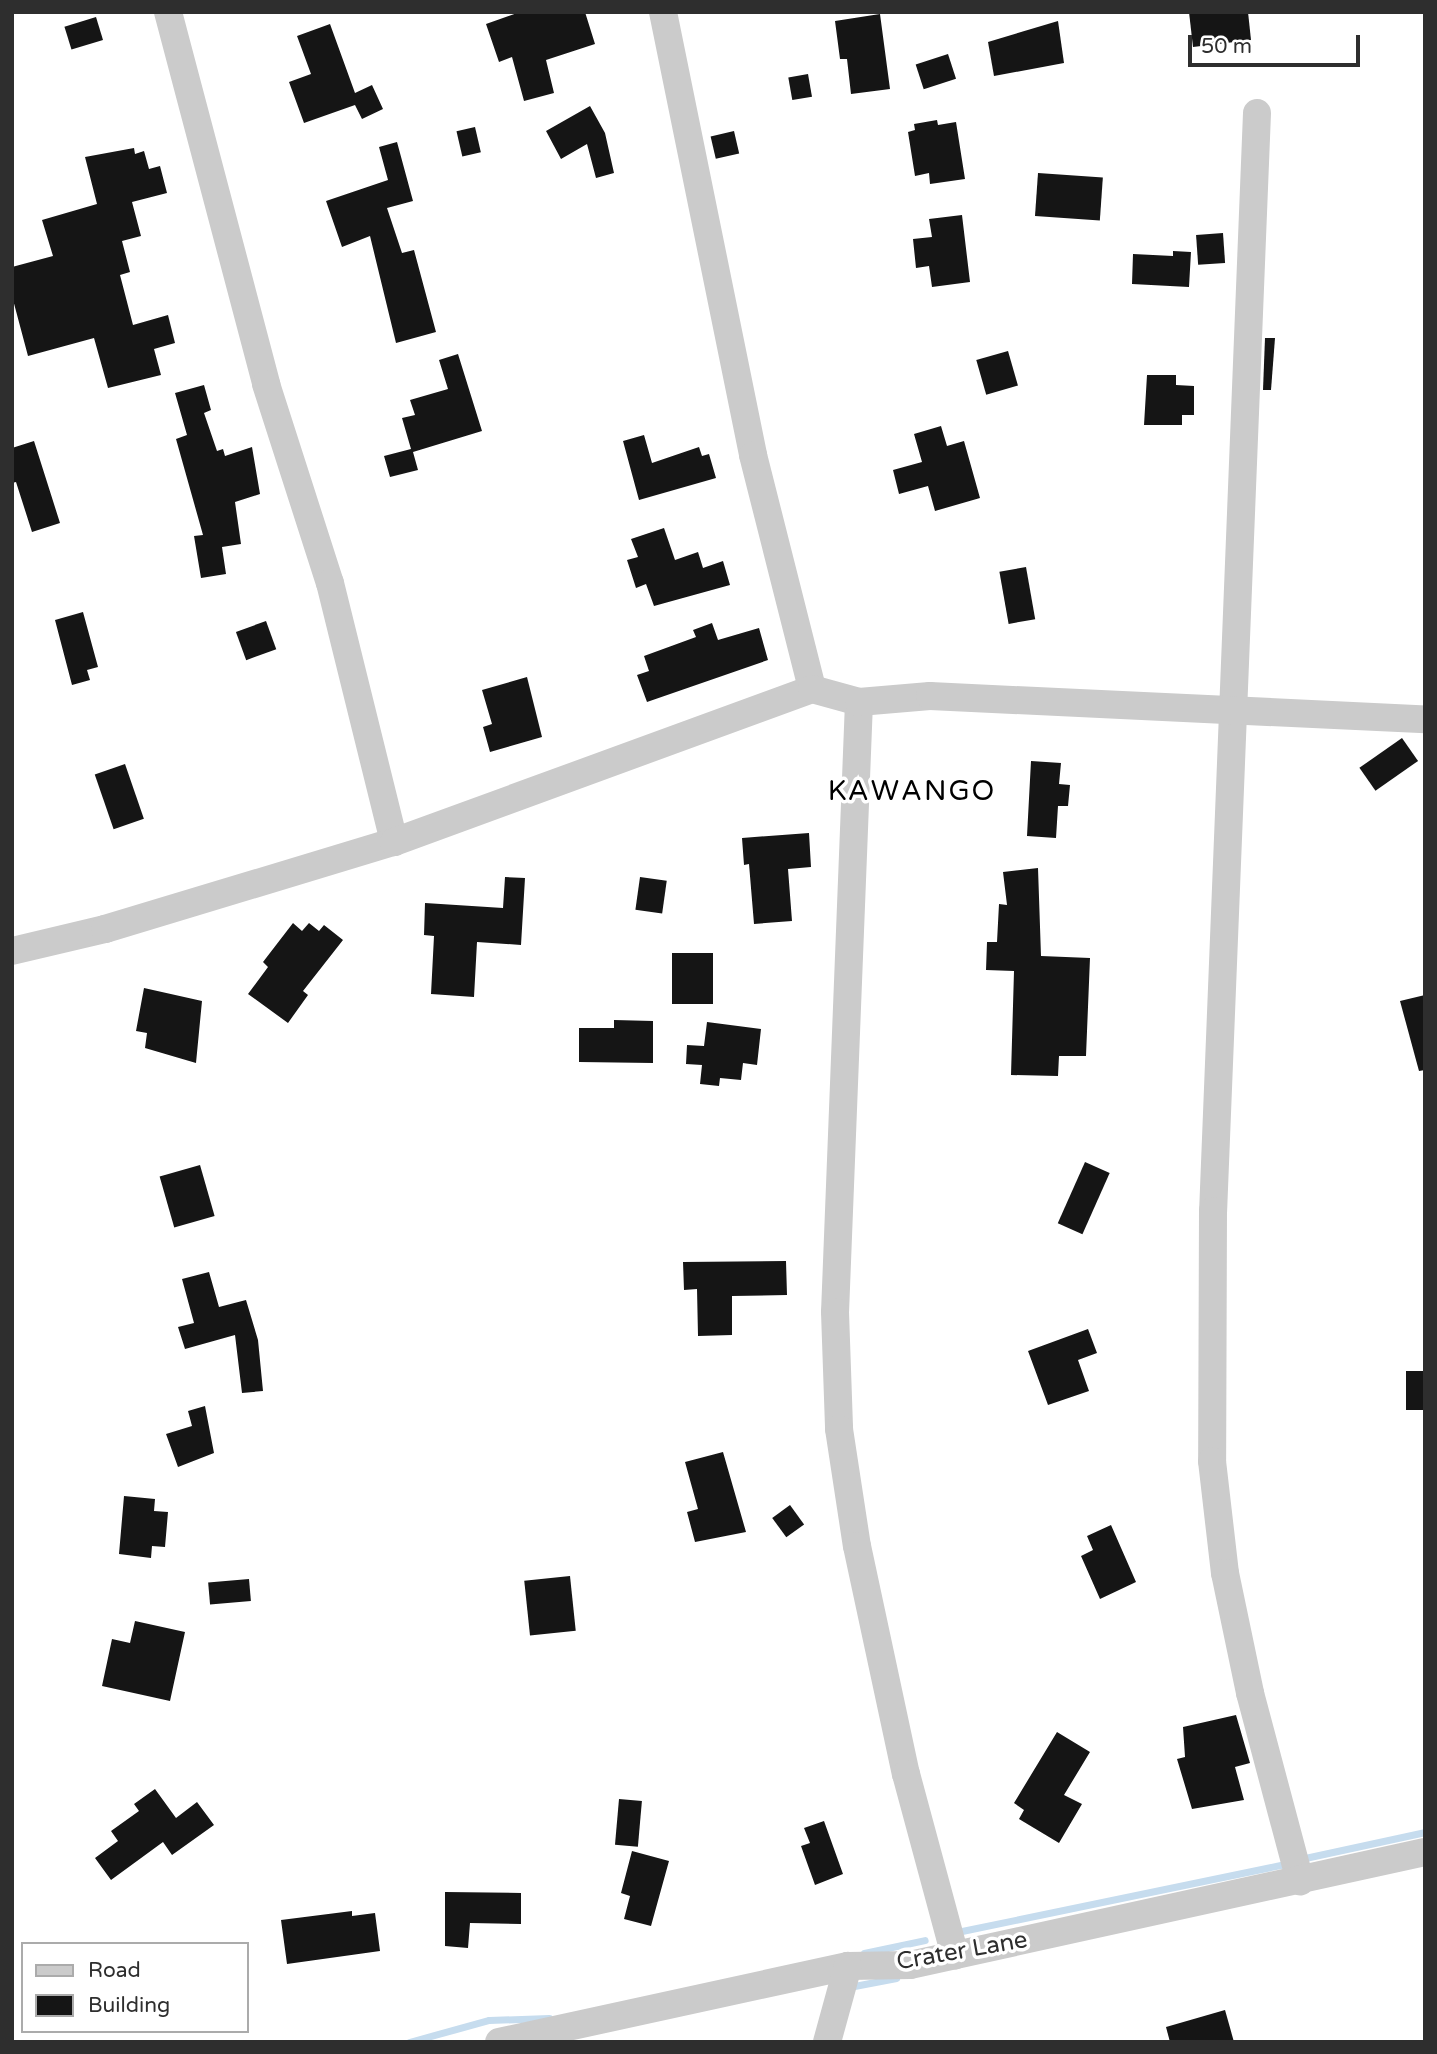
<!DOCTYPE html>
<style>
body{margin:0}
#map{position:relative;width:1437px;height:2054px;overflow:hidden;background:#fff;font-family:"Varela Round",sans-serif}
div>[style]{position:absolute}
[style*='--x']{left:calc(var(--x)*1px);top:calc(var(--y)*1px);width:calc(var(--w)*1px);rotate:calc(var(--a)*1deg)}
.stream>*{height:7px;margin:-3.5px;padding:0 3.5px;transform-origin:3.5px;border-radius:3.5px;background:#c6dcee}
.building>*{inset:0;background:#151515;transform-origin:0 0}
.minor>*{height:28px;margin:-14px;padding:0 14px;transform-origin:14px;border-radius:14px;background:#cbcbcb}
span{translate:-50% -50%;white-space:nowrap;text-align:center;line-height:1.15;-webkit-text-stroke:7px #fff;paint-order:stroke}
.street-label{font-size:24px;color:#2e2e2e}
.quarter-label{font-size:28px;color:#000;letter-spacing:2px}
.frame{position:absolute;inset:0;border:14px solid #2e2e2e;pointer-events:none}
.legend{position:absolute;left:21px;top:1942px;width:228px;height:91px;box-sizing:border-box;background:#fff;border:2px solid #ababab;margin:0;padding:9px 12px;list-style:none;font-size:21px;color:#2e2e2e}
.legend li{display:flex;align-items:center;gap:14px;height:35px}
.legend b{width:35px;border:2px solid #ababab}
.scale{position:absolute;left:1188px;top:35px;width:172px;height:32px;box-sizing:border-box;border:4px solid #2e2e2e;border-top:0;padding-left:9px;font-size:21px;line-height:24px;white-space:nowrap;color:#2e2e2e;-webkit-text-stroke:5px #fff;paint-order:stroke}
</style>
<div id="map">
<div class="stream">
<div style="--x:1305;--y:1858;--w:123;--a:-12.2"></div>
<div style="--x:957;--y:1932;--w:334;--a:-11.7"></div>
<div style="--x:864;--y:1953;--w:62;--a:-12"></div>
<div style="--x:849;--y:1987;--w:48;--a:-10.8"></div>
<div style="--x:409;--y:2042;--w:83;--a:-15.4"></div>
<div style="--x:489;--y:2020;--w:60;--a:-1.9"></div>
</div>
<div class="building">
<div style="clip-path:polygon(520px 12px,585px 12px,595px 44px,546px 60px,554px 93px,524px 101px,512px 57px,499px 62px,486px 24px)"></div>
<div style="clip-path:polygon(1189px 12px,1248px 12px,1251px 40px,1193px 47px)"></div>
<div style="clip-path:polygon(880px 14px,890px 89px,851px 94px,847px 59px,840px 59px,835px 21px)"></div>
<div style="left:96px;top:17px;width:24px;height:33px;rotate:73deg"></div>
<div style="clip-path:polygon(1058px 21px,1064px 63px,994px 76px,988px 42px)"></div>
<div style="clip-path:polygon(330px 24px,355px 93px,372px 85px,383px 109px,362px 119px,355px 105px,304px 123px,289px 82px,311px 74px,297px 36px)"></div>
<div style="left:948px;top:54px;width:26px;height:34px;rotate:72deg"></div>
<div style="left:808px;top:74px;width:23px;height:20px;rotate:80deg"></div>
<div style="clip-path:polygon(590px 106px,605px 133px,614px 173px,596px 178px,587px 144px,561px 159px,546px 131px)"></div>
<div style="clip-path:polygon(937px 120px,938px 125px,956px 122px,965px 179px,930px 184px,929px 173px,915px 176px,908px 132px,915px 130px,914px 124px)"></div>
<div style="left:475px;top:127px;width:26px;height:19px;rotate:77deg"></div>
<div style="left:734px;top:131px;width:23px;height:24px;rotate:77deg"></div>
<div style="clip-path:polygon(397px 142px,413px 201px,387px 208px,402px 253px,414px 250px,436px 332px,396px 343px,370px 236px,342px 247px,326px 201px,388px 180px,379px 147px)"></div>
<div style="clip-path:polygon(134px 148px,135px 154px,144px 151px,149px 169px,160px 166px,167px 193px,132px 202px,141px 236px,122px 241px,130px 272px,120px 275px,133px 325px,168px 315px,175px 343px,154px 349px,161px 375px,108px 388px,94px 338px,28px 356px,12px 296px,12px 267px,53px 256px,42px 220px,97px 204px,85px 157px)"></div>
<div style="left:1038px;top:173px;width:65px;height:43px;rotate:4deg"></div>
<div style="clip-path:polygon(962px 215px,970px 282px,932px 287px,929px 266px,916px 268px,913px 239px,932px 237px,929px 219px)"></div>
<div style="left:1223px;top:233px;width:30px;height:27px;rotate:86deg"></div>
<div style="clip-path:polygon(1173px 251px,1191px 252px,1189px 287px,1132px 284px,1133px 254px,1173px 256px)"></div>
<div style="clip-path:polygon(1265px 338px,1275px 338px,1271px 390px,1263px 390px)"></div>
<div style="left:1008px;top:351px;width:36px;height:33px;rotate:74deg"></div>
<div style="clip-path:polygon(458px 354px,482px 431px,413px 452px,418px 470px,390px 477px,384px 456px,411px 449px,402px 418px,415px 415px,410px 400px,448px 389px,439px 360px)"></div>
<div style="clip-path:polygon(1147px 375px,1176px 375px,1176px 385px,1194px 386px,1194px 415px,1182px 415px,1182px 425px,1144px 425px)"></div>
<div style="clip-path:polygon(204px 385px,211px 410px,204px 413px,217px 451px,223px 449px,225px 456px,252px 447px,260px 494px,235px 502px,241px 544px,222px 547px,226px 574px,201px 578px,194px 536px,203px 535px,176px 439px,187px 435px,175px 393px)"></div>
<div style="clip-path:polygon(941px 426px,947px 446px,964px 441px,980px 498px,935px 511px,928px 486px,899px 494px,893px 470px,922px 462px,914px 434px)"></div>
<div style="clip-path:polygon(644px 435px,652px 463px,699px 447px,702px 456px,709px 454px,716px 478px,639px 500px,623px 441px)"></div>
<div style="clip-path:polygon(34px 441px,60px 523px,32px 532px,16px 482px,12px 483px,12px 448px)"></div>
<div style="clip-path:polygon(664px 528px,675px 560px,698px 552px,703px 568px,723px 561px,730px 585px,654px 606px,646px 584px,636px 588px,627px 560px,638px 557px,631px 539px)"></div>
<div style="left:1026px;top:567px;width:53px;height:27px;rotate:80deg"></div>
<div style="clip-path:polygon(83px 612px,98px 667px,87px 670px,90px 680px,72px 685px,55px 620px)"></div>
<div style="left:266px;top:621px;width:30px;height:32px;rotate:70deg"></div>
<div style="clip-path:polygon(712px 623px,718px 640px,759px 628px,768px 660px,647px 702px,637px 675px,649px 671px,644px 656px,696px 637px,693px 630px)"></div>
<div style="clip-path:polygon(527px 677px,542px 737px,490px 752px,483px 727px,492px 724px,482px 690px)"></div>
<div style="left:1402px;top:738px;width:28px;height:52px;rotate:55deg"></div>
<div style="clip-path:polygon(1031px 761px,1061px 763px,1059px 784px,1070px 785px,1068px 806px,1058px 806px,1056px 838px,1027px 836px)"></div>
<div style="left:125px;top:764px;width:58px;height:32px;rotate:71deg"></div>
<div style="clip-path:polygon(809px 833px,811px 867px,788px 869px,792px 921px,754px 924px,749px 864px,744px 865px,742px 838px)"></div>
<div style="clip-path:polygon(1038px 868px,1041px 956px,1090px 958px,1086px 1056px,1059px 1056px,1058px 1076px,1011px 1075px,1014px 971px,986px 970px,987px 942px,997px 942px,999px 904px,1007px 905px,1003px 872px)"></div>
<div style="clip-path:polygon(505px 877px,525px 878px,521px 945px,477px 942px,474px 997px,431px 994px,434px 936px,424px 935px,425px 903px,503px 908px)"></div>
<div style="left:640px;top:877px;width:27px;height:33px;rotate:8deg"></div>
<div style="clip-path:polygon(293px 923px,302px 931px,309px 923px,319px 931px,324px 925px,343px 940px,303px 991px,308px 995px,288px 1023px,248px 994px,268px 967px,263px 962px)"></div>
<div style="left:672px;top:953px;width:41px;height:51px"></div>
<div style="clip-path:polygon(144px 988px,202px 1001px,196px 1063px,145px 1048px,147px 1033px,136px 1031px)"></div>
<div style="clip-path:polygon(1425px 995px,1425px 1070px,1419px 1071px,1400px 1001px)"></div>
<div style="clip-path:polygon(614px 1020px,653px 1021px,653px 1063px,579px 1062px,579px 1028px,614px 1028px)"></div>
<div style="clip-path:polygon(707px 1022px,761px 1029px,757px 1065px,743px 1063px,741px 1080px,720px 1078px,719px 1086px,700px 1084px,702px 1065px,686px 1064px,687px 1045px,704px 1046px)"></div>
<div style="left:1085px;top:1162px;width:27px;height:67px;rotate:24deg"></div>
<div style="left:200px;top:1165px;width:53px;height:42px;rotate:74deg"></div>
<div style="clip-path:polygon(786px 1261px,787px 1295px,732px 1296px,732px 1335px,698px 1336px,697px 1289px,684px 1290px,683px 1262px)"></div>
<div style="clip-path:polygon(209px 1272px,219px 1307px,246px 1300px,258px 1340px,263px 1391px,242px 1393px,235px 1335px,185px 1349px,178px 1327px,194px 1323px,182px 1279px)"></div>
<div style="clip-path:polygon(1088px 1329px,1097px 1353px,1078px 1360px,1089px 1391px,1048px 1405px,1028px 1351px)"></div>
<div style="left:1425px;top:1371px;width:39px;height:19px;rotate:90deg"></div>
<div style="clip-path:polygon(205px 1406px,214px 1453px,178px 1467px,166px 1434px,192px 1426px,188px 1411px)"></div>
<div style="clip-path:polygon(723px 1452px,746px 1532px,695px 1542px,687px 1512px,698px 1509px,685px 1462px)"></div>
<div style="clip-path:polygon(124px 1496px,155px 1499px,154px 1511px,168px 1512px,165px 1547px,152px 1546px,151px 1558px,119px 1554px)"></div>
<div style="left:790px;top:1505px;width:24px;height:22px;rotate:54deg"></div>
<div style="clip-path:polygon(1111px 1525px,1136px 1582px,1100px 1599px,1081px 1556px,1093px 1550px,1087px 1536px)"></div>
<div style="left:570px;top:1576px;width:55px;height:46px;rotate:84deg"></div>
<div style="left:249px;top:1579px;width:22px;height:41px;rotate:85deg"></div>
<div style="clip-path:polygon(135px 1621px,185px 1632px,170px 1701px,102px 1686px,112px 1639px,130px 1643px)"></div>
<div style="clip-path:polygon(1236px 1715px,1250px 1763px,1235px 1767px,1244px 1800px,1192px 1809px,1177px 1759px,1185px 1757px,1183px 1727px)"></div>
<div style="clip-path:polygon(1057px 1732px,1090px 1752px,1064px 1795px,1082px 1804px,1059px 1843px,1019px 1819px,1024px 1810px,1014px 1803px)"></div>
<div style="clip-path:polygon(155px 1789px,176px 1818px,197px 1802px,214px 1825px,172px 1855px,163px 1842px,111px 1880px,95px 1858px,118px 1841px,111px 1831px,139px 1811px,134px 1804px)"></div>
<div style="left:619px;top:1799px;width:23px;height:46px;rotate:5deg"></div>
<div style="clip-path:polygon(824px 1821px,843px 1874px,815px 1885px,801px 1846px,810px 1843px,804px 1828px)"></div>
<div style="clip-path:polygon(632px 1851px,669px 1861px,651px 1926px,624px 1919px,630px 1896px,621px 1893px)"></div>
<div style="clip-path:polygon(445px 1892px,521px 1893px,521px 1924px,470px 1923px,468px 1948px,445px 1946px)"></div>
<div style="clip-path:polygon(352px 1911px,352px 1916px,375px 1913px,380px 1951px,287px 1964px,281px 1920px)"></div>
<div style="clip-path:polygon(1225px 2010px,1234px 2042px,1170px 2042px,1166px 2027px)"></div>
</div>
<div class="minor">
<div style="--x:168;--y:12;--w:385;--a:75.2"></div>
<div style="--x:266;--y:384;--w:209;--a:72.2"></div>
<div style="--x:330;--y:583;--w:267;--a:76.1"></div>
<div style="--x:663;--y:12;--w:452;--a:78.5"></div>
<div style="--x:753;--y:455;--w:241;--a:75.8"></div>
<div style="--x:1257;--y:113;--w:1099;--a:92.29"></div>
<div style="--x:1213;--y:1211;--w:250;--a:90.2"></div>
<div style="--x:1212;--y:1461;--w:113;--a:83.4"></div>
<div style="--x:1225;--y:1573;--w:123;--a:78.2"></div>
<div style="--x:1250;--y:1693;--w:195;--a:75.1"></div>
<div style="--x:859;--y:702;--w:610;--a:92.25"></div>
<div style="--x:835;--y:1312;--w:117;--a:88"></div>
<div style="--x:839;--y:1429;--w:118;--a:81.3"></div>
<div style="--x:857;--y:1546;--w:233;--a:77.9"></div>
<div style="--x:906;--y:1774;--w:188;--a:74.9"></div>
<div style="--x:12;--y:951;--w:96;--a:-13.3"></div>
<div style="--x:105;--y:929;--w:302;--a:-16.8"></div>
<div style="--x:394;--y:842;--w:445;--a:-20.1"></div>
<div style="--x:812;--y:689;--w:49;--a:15.5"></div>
<div style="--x:859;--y:702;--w:71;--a:-4.8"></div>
<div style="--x:930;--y:696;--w:496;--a:2.7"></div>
<div style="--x:499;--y:2042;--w:357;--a:-12.3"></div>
<div style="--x:848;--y:1966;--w:62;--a:-0.9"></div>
<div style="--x:910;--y:1965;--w:527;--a:-12.38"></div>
<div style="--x:827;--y:2042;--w:79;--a:-74.6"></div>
</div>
<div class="street-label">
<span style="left:962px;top:1951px;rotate:-10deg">Crater Lane</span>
</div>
<div class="quarter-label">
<span style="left:912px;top:791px">KAWANGO</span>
</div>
<div class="frame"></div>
<ul class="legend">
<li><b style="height:9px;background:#cbcbcb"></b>Road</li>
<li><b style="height:19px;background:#151515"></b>Building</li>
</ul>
<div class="scale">50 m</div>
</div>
